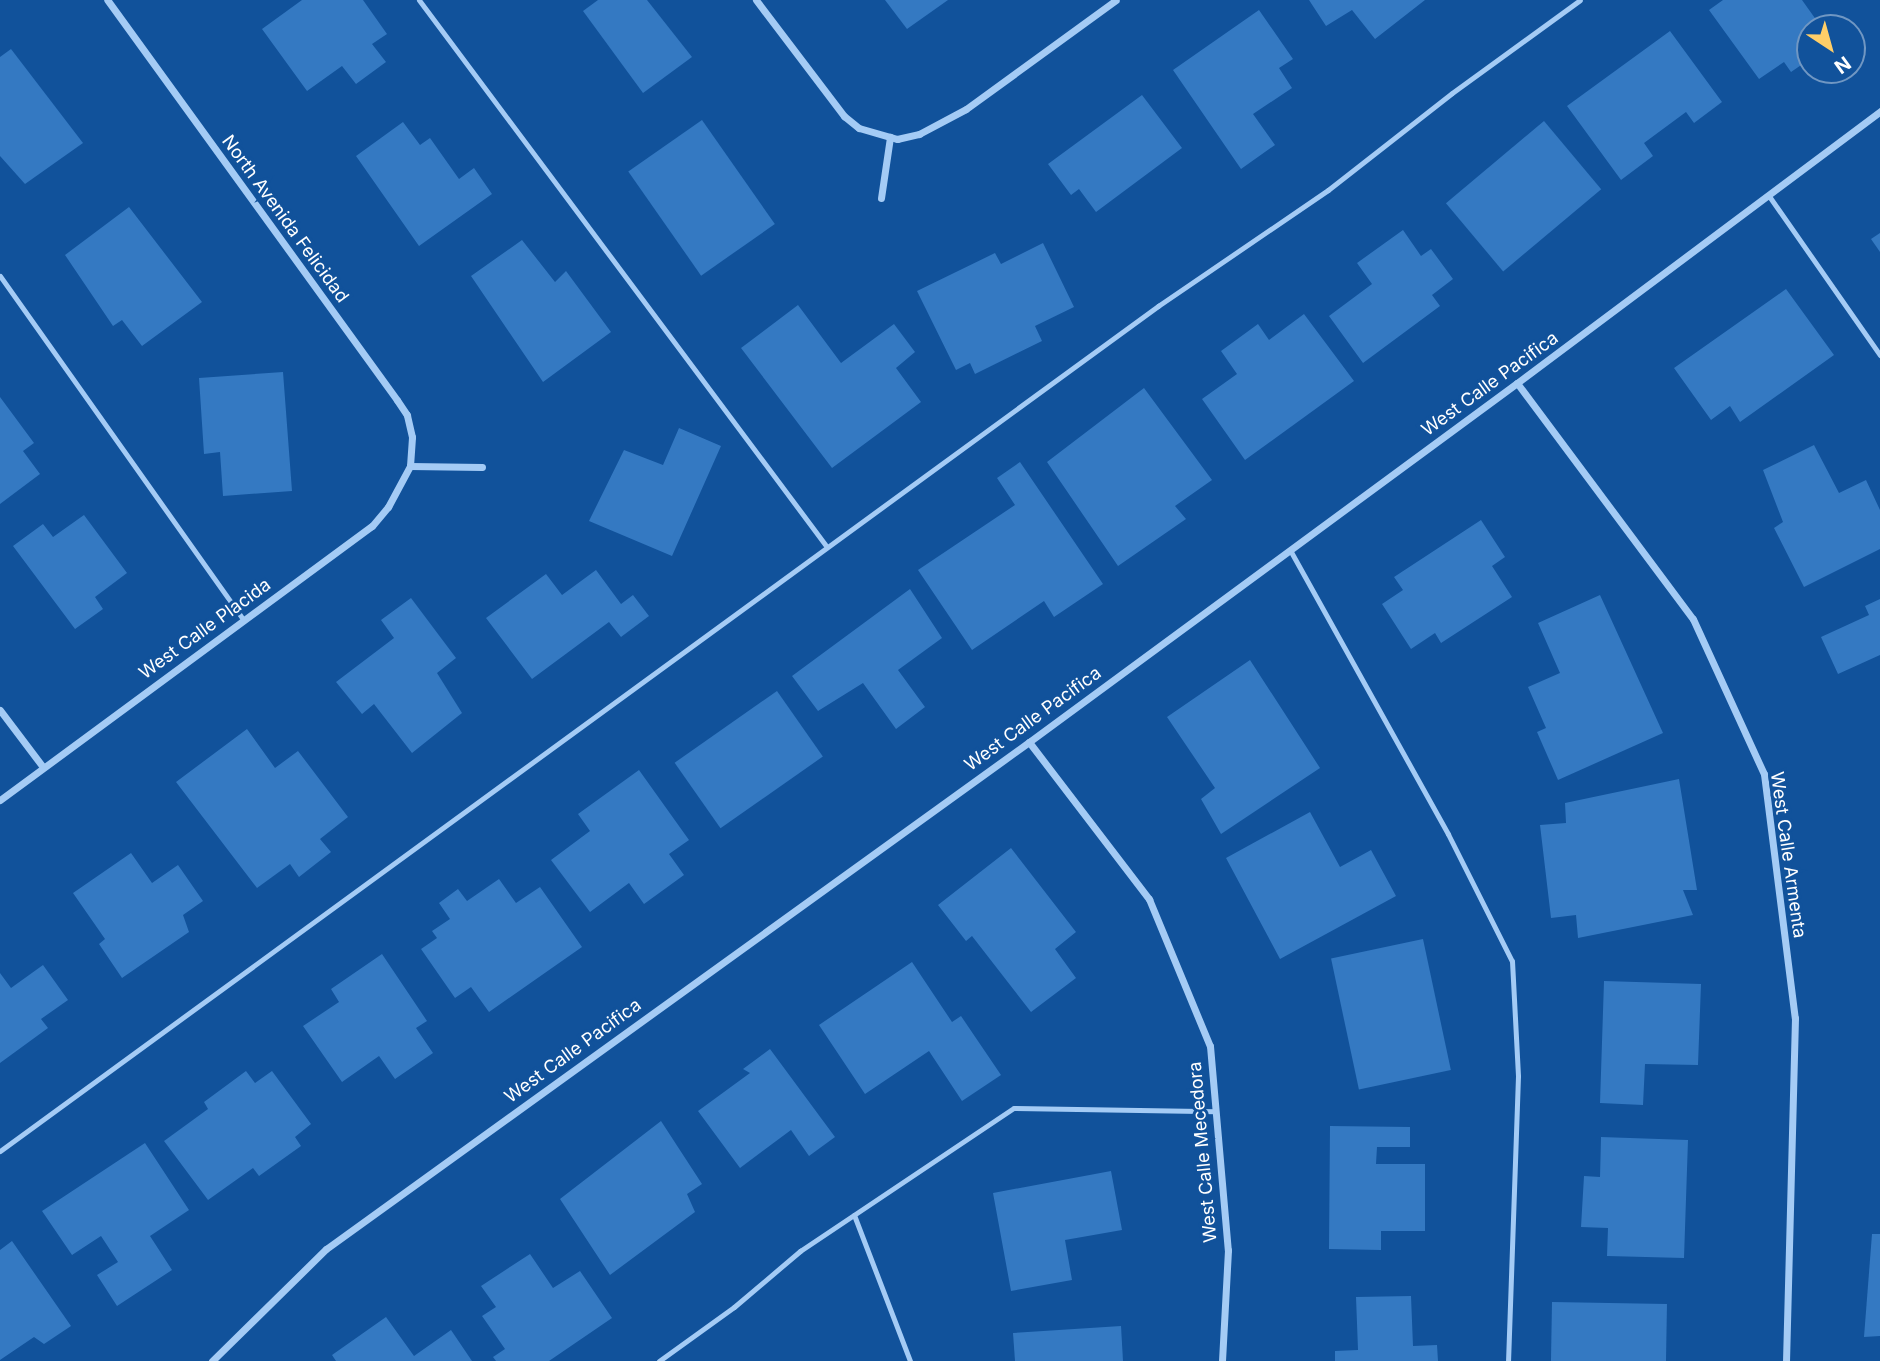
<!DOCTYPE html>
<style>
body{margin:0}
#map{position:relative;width:1880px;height:1361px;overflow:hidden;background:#11529b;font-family:Inter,sans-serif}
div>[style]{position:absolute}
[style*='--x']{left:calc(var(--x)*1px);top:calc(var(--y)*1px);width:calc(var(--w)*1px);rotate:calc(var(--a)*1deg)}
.building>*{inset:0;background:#3479c2;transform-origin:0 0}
.lane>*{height:5px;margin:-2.5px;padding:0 2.5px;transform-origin:2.5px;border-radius:2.5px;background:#a4cbf5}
.street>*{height:7px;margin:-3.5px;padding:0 3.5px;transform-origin:3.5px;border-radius:3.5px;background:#a4cbf5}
span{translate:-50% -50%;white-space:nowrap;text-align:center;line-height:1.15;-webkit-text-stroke:6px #11529b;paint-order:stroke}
.street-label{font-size:18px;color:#fff}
.north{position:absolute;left:1796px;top:14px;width:70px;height:70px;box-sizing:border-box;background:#11529b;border:2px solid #7097c3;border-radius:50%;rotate:144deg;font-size:19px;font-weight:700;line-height:28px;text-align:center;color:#fff}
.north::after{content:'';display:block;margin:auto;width:24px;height:32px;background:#ffce68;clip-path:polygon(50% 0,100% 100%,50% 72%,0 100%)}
</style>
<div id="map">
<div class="building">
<div style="clip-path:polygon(302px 0,363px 0,387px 34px,372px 44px,386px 62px,356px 84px,342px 66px,307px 91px,262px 29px)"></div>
<div style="clip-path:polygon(598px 0,647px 0,692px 57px,643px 93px,583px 11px)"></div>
<div style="clip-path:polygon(885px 0,948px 0,907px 29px)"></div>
<div style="clip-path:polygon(1309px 0,1425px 0,1375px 39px,1352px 10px,1326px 26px)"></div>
<div style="clip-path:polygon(1723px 0,1802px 0,1822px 28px,1810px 28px,1810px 59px,1791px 72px,1784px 62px,1759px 79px,1709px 10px)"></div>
<div style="clip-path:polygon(1259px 10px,1293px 59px,1279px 68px,1292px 88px,1253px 114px,1275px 145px,1241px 169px,1173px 70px)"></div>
<div style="clip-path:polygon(1670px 31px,1722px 102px,1694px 123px,1686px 112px,1644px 143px,1653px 156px,1621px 180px,1567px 106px)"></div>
<div style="clip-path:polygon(11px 49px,83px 143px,25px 184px,0 156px,0 57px)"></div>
<div style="clip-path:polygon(1142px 95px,1182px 148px,1096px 212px,1079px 189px,1071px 195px,1048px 164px)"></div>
<div style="left:702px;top:120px;width:127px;height:90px;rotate:55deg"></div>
<div style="left:1544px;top:121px;width:89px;height:128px;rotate:50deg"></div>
<div style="clip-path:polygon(403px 122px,420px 145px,430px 138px,459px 179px,474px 168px,492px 194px,419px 246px,356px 156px)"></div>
<div style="clip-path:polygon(129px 207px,202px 302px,142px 346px,122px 320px,113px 326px,65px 255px)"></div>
<div style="clip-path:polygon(1403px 230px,1421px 256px,1431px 249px,1453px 279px,1432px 295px,1440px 306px,1363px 363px,1329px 316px,1372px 284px,1357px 263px)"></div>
<div style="clip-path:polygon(1880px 233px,1880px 252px,1871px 239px)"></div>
<div style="clip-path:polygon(522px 240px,555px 282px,566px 271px,611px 332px,543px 382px,471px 276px)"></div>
<div style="clip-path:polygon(1043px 243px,1074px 307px,1035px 326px,1042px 341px,975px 374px,970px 363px,956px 370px,917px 291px,995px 253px,1001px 264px)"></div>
<div style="clip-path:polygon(1786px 289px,1834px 355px,1740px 422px,1730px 406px,1711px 420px,1674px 368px)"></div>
<div style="clip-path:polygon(798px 305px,841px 363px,894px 324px,915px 352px,896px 368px,921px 402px,832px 468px,741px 348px)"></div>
<div style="clip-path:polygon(1304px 314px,1354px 381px,1245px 460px,1202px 399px,1237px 374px,1221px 351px,1258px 324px,1269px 340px)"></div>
<div style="clip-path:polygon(283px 372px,292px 491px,223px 496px,220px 452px,204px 454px,199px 378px)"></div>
<div style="clip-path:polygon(1144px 388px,1212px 480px,1175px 506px,1186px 519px,1118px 566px,1047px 462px)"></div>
<div style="clip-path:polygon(0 397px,34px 443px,23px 451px,40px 474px,0 504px)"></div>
<div style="clip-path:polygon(679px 428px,721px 446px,672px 556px,589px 521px,624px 450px,663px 465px)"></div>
<div style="clip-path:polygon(1814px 445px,1839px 493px,1866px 480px,1880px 510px,1880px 549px,1804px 587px,1774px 528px,1783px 522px,1763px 470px)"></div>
<div style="clip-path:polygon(1020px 462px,1103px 584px,1054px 617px,1044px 601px,972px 650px,918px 570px,1015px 505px,997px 478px)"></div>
<div style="clip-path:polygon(84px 515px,127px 573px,95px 597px,103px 609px,75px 629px,13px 546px,43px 524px,53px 537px)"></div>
<div style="clip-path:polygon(1481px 520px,1505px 557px,1492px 566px,1512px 597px,1441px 643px,1435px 633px,1411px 649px,1382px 604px,1403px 590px,1394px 577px)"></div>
<div style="clip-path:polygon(596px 570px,621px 604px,633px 595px,649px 616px,621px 637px,609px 622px,532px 679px,486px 618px,546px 574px,562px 595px)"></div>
<div style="clip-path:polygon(910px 589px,942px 638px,898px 670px,925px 707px,896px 729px,863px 683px,818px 711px,792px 676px)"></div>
<div style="clip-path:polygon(1600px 595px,1663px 733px,1558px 780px,1537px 732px,1546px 728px,1528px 687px,1560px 673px,1538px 623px)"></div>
<div style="clip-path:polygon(411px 598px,456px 658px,437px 673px,462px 713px,412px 753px,374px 704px,362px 714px,336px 682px,394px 638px,381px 620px)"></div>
<div style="clip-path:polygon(1880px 599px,1880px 655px,1838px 674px,1821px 637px,1869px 615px,1865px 606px)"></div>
<div style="clip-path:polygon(1250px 660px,1320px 768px,1221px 834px,1201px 799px,1215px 788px,1167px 717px)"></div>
<div style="left:777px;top:691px;width:80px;height:125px;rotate:55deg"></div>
<div style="clip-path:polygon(247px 729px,275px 768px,298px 751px,348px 817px,320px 839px,331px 852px,299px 877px,290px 864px,257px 888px,176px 782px)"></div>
<div style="clip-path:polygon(639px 770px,689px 840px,669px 854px,684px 875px,644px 904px,629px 883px,590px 912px,551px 860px,590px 831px,578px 814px)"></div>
<div style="clip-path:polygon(1679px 779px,1697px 890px,1683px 890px,1693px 915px,1578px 938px,1576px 915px,1551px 918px,1540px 825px,1566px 823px,1565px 803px)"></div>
<div style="clip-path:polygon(1310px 812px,1340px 867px,1371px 850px,1396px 896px,1280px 959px,1226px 858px)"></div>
<div style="clip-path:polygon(1011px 848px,1076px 932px,1055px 949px,1076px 978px,1031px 1012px,972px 936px,966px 941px,938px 905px)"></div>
<div style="clip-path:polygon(131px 853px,152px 883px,178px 865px,203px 901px,183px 915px,189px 932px,122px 978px,99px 944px,105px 939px,73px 893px)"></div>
<div style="clip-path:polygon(499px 879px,516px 903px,540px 887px,582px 947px,489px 1012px,471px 987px,455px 998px,421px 949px,437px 938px,432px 931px,450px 919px,439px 903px,458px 889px,467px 901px)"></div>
<div style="left:1423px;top:939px;width:134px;height:94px;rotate:78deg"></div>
<div style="clip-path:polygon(382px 954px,427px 1021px,416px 1028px,433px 1053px,395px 1079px,379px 1056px,342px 1082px,303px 1026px,339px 1002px,331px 989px)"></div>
<div style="clip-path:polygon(912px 962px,952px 1022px,961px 1016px,1001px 1075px,962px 1101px,929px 1051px,865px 1094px,819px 1025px)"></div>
<div style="clip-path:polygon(43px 965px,68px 1000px,41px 1019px,48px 1028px,0 1063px,0 973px,11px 988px)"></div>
<div style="clip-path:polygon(1604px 981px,1701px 984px,1698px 1065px,1645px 1064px,1643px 1105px,1600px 1103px)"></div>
<div style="clip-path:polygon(770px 1049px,835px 1137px,809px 1156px,791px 1130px,740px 1168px,698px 1111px,750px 1073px,743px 1069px)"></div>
<div style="clip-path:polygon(246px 1071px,255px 1083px,272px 1071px,311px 1124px,295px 1137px,301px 1146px,259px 1176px,253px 1168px,208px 1200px,164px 1141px,208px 1109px,204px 1102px)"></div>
<div style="clip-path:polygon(661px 1121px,702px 1184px,687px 1194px,695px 1212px,610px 1275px,560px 1199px)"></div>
<div style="clip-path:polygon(1330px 1126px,1410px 1127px,1410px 1147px,1377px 1147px,1376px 1164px,1425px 1164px,1425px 1231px,1381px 1231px,1381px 1250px,1329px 1249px)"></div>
<div style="clip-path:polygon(1601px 1137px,1688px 1140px,1684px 1258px,1607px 1256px,1608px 1228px,1581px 1227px,1584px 1176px,1600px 1177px)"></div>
<div style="clip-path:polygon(145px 1143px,189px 1210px,150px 1236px,172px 1270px,117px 1306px,97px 1275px,118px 1262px,101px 1236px,72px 1255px,42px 1211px)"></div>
<div style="clip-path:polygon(1111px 1171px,1122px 1230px,1065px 1240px,1072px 1280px,1011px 1291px,993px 1193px)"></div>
<div style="clip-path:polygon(1872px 1234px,1880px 1234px,1880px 1336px,1864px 1337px)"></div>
<div style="clip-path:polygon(12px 1241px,71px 1326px,44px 1344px,34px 1337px,0 1360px,0 1250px)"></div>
<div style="clip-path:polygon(530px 1254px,553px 1288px,580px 1271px,612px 1318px,549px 1361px,496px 1361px,493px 1357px,505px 1349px,482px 1316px,496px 1307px,481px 1286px)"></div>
<div style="clip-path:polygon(1411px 1296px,1413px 1346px,1437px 1345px,1438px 1361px,1335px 1361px,1335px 1351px,1358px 1350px,1356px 1297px)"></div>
<div style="left:1552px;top:1302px;width:115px;height:59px;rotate:1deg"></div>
<div style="clip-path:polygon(386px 1317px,414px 1356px,451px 1330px,472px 1361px,336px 1361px,332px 1355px)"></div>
<div style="clip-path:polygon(1121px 1326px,1123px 1361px,1015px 1361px,1013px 1333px)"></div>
</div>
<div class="lane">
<div style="--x:419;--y:0;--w:682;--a:53.28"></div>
<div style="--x:1769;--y:196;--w:194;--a:55.1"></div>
<div style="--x:0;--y:276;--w:422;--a:54.7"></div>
<div style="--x:1290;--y:550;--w:325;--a:60.9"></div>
<div style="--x:1448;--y:834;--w:142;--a:63.3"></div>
<div style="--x:1512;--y:961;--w:115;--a:87"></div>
<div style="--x:1518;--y:1076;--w:285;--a:92"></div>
<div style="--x:0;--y:1151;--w:1434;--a:-36.12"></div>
<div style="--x:1158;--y:306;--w:206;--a:-34.3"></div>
<div style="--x:1328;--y:190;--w:157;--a:-38"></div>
<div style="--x:1452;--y:93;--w:158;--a:-36"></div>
<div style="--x:854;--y:1215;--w:156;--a:69"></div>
<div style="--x:659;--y:1361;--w:92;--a:-35.8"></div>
<div style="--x:734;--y:1307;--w:87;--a:-40.3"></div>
<div style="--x:800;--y:1251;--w:257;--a:-33.8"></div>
<div style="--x:1014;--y:1108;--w:202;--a:0.9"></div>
</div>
<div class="street">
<div style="--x:756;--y:0;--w:146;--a:52.8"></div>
<div style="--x:844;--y:116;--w:19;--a:39"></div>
<div style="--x:859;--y:128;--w:40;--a:16"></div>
<div style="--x:897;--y:139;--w:23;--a:-13"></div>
<div style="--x:919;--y:134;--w:53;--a:-28"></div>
<div style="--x:966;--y:109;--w:185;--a:-36"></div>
<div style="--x:881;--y:198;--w:62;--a:-81.6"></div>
<div style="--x:1517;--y:383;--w:294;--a:53.3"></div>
<div style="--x:1693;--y:619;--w:170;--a:65.4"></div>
<div style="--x:1764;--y:774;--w:246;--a:82.8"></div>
<div style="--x:1795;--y:1018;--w:343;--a:91.5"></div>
<div style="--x:410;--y:466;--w:72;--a:0.8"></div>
<div style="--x:0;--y:710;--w:71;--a:53"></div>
<div style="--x:1029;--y:742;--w:198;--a:52.6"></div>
<div style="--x:1149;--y:899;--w:159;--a:67.5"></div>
<div style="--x:1210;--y:1046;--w:205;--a:85"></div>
<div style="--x:1228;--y:1250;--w:111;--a:93.1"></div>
<div style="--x:0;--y:800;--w:462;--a:-36.4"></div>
<div style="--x:372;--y:526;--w:25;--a:-50"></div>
<div style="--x:388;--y:507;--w:47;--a:-61.8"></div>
<div style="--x:410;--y:466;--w:29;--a:-86"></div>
<div style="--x:412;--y:437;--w:23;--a:-103"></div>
<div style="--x:407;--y:415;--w:18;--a:-124"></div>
<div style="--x:397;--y:400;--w:494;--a:-125.9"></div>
<div style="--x:212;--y:1361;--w:160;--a:-44.5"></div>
<div style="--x:326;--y:1249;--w:867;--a:-35.8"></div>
<div style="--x:1029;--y:742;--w:606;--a:-36.34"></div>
<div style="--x:1517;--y:383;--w:454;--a:-36.8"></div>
</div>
<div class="street-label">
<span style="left:285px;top:219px;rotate:54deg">North Avenida Felicidad</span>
<span style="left:1490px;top:384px;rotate:-36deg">West Calle Pacifica</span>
<span style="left:205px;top:629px;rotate:-36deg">West Calle Placida</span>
<span style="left:1033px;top:719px;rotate:-36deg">West Calle Pacifica</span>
<span style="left:1788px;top:855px;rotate:82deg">West Calle Armenta</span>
<span style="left:573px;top:1051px;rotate:-36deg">West Calle Pacifica</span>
<span style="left:1203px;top:1152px;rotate:-95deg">West Calle Mecedora</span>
</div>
<div class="north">N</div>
</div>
